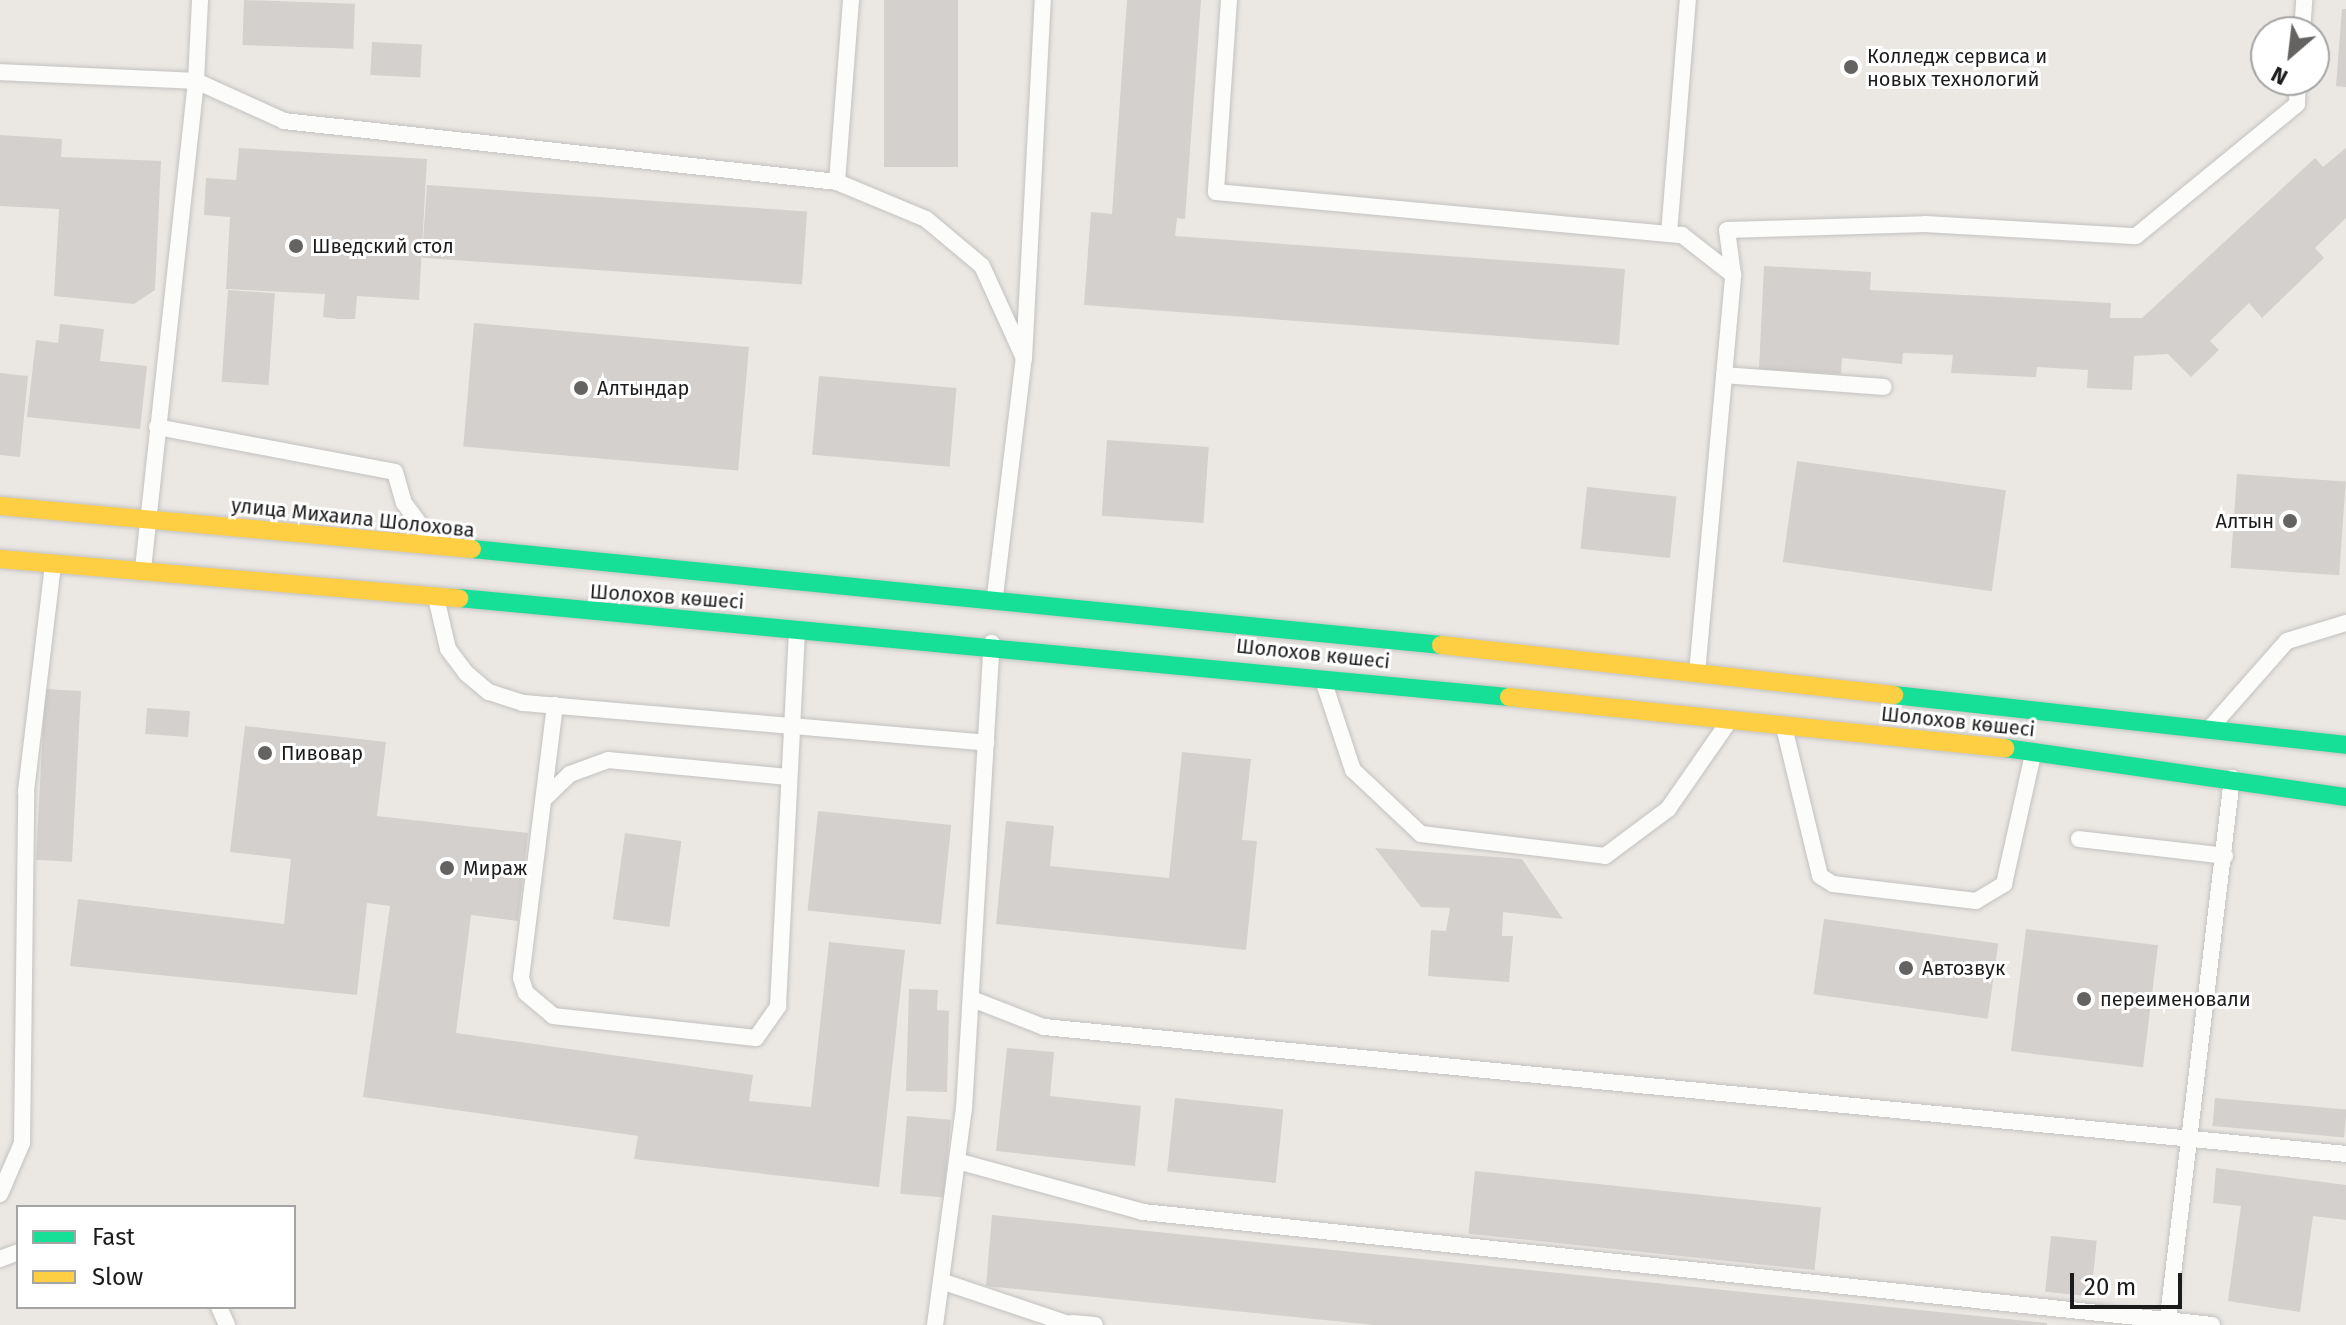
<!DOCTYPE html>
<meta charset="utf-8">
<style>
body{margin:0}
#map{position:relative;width:2346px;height:1325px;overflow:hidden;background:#ebe8e4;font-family:"Fira Sans",sans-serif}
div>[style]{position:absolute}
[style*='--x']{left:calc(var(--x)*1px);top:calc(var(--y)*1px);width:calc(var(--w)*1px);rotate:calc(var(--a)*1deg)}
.building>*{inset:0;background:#d3d0cd;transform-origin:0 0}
.roads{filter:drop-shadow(0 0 2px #c3c2c0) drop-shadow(0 0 2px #c3c2c0)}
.lane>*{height:16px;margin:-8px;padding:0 8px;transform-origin:8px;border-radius:8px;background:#fcfcfb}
.fast>*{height:18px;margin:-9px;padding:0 9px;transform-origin:9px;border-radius:9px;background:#16e098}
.slow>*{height:18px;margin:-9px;padding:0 9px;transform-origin:9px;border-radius:9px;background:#ffcf43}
.dots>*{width:22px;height:22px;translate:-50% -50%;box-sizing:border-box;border:4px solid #fff;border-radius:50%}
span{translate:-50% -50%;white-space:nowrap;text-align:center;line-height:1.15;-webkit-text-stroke:6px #fff;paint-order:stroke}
.poi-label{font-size:20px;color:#1c1c1c}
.left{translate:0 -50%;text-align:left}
.right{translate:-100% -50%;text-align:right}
.street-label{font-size:20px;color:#1c1c1c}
.legend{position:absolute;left:16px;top:1205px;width:280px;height:104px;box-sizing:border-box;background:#fff;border:2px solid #a4a4a4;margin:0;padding:10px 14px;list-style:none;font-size:24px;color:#1c1c1c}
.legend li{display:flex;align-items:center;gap:16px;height:40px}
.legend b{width:40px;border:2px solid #a4a4a4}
.north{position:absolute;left:2250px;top:16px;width:80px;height:80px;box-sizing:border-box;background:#fff;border:2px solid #a4a4a4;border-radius:50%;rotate:208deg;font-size:22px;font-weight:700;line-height:32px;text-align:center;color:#1c1c1c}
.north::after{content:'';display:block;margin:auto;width:28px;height:36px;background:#646362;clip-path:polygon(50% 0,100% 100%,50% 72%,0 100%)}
.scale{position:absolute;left:2070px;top:1273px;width:112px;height:36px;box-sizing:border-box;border:4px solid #1c1c1c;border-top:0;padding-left:10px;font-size:24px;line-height:28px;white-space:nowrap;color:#1c1c1c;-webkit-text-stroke:6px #fff;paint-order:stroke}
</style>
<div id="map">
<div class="building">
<div style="left:244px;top:0;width:111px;height:45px;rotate:2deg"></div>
<div style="left:884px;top:0;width:74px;height:167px"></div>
<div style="clip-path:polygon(1127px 0,1201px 0,1185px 219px,1177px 218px,1175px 236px,1625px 269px,1619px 345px,1084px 305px,1091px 212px,1112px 214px)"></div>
<div style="clip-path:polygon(2342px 9px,2346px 9px,2346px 87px,2336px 86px)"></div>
<div style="left:372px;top:42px;width:50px;height:33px;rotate:3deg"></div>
<div style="clip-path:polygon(0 135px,62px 139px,61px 157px,161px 161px,155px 290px,134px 304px,54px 296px,59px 209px,0 206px)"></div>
<div style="clip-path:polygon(239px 148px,427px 159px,419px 300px,357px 296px,355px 319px,339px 319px,323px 317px,325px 294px,226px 289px,230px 217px,204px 215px,206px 178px,236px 180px)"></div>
<div style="clip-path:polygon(2346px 148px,2346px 218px,2315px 248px,2324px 258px,2262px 318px,2249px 303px,2210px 341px,2219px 350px,2191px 377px,2168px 354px,2134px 356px,2132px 390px,2087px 388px,2088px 370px,2037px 367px,2036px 377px,1951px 373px,1953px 355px,1903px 353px,1902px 364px,1842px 358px,1841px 374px,1759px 369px,1764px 266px,1871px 272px,1870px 290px,2111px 303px,2110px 318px,2142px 318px,2315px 158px,2323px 167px)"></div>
<div style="left:427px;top:185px;width:381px;height:73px;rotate:4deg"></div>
<div style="left:228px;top:290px;width:47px;height:92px;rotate:4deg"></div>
<div style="left:474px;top:323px;width:276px;height:124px;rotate:5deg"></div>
<div style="clip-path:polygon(60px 324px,104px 329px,100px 361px,147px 366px,140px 429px,27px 417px,36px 340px,58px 343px)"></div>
<div style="clip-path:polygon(0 373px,28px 376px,20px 457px,0 455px)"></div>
<div style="left:819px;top:376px;width:138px;height:79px;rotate:5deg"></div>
<div style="left:1107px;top:440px;width:102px;height:76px;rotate:4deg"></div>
<div style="left:1797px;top:461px;width:211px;height:102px;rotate:8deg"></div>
<div style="left:2237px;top:474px;width:109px;height:94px;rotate:4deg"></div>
<div style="left:1587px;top:487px;width:90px;height:62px;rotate:6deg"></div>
<div style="left:45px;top:689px;width:36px;height:171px;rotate:3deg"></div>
<div style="left:147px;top:708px;width:43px;height:26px;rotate:4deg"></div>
<div style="clip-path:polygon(245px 726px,386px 742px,377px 816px,528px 833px,518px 921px,471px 915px,456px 1033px,753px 1075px,749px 1101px,811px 1107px,829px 942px,905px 950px,879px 1187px,634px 1159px,638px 1136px,363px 1097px,390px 906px,367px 903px,357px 995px,70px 966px,78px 899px,284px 924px,291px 859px,230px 852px)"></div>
<div style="clip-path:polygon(1182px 752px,1251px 759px,1242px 840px,1257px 841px,1246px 950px,996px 924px,1006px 821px,1054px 826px,1050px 866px,1169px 878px)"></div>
<div style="left:818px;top:811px;width:134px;height:100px;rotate:6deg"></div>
<div style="left:625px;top:833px;width:57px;height:87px;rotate:8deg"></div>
<div style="clip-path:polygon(1375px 848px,1522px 859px,1563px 919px,1503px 912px,1502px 936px,1513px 936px,1509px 982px,1428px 976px,1431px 930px,1446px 931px,1450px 908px,1421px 907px)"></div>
<div style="left:1824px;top:919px;width:176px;height:76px;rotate:8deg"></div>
<div style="left:2026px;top:929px;width:133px;height:123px;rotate:7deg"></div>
<div style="clip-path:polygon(909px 989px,938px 990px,937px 1010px,949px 1011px,947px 1092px,906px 1091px)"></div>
<div style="clip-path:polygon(1007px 1048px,1054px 1052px,1050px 1096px,1141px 1106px,1135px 1166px,996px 1151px)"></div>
<div style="left:1175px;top:1098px;width:109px;height:74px;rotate:6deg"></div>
<div style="left:2215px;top:1098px;width:132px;height:28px;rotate:5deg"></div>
<div style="left:907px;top:1116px;width:44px;height:78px;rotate:5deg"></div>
<div style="clip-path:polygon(2216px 1168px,2346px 1185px,2346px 1220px,2313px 1216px,2300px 1312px,2228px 1301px,2241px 1206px,2213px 1203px)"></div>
<div style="left:1475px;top:1171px;width:348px;height:63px;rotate:6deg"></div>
<div style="clip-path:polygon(992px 1215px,2047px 1323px,2047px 1325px,1374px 1325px,986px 1286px)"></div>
<div style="left:2051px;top:1236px;width:46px;height:56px;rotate:6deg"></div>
</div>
<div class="roads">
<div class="lane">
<div style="--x:200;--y:0;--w:81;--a:92.8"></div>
<div style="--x:196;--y:81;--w:97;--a:24.4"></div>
<div style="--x:284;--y:121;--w:556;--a:6.29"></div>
<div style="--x:837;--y:182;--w:96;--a:22.6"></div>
<div style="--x:926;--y:219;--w:73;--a:40"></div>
<div style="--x:982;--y:266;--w:99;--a:65.5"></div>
<div style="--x:1229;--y:0;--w:192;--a:93.9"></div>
<div style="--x:1216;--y:192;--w:468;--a:5.3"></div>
<div style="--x:1682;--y:235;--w:65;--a:38.1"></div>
<div style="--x:2302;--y:32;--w:32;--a:-86"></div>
<div style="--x:0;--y:72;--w:196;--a:2.6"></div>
<div style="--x:196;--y:81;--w:490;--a:96.2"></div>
<div style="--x:837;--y:182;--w:183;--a:-85.6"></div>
<div style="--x:1669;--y:234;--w:235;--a:-85.4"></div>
<div style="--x:1724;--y:375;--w:160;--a:4.3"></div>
<div style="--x:157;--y:427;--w:242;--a:10.7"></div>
<div style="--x:395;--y:472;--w:32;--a:74"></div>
<div style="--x:404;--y:503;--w:44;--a:53.4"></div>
<div style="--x:995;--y:596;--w:240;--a:-83.1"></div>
<div style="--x:1024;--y:358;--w:359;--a:-87"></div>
<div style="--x:437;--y:602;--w:48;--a:76.8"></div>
<div style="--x:448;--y:649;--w:30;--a:53"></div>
<div style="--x:466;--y:673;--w:30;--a:40"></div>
<div style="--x:489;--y:692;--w:36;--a:18"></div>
<div style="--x:523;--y:703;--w:465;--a:4.9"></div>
<div style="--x:1697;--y:673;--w:400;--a:-84.8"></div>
<div style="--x:1733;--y:275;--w:45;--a:-97.6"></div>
<div style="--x:1727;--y:230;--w:198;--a:-1.7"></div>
<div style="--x:1925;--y:224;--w:211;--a:3.3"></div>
<div style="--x:2136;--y:236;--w:208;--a:-39.3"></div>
<div style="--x:2297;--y:104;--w:24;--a:-88"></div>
<div style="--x:1324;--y:683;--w:92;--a:71.6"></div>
<div style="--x:1353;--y:770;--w:93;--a:43.3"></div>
<div style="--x:1421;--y:834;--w:185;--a:6.8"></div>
<div style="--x:1605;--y:856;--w:79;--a:-36.7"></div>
<div style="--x:1668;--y:809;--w:103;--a:-55.2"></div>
<div style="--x:555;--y:705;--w:275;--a:97.1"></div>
<div style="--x:521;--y:978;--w:16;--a:72"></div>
<div style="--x:526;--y:993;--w:35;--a:40"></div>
<div style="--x:553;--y:1016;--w:204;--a:6.2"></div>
<div style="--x:756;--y:1038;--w:39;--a:-55"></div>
<div style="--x:778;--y:1006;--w:377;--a:-87.1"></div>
<div style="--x:2212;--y:726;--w:113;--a:-48.6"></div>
<div style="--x:2287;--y:641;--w:62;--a:-17"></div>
<div style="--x:1784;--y:727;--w:153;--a:76.4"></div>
<div style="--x:1820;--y:876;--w:15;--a:32"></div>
<div style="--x:1833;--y:884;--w:144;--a:6.8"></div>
<div style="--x:1976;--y:901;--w:33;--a:-31"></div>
<div style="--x:2004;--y:884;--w:133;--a:-77.4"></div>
<div style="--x:544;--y:799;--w:36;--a:-44"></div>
<div style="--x:570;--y:774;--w:40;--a:-20.2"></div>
<div style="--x:608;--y:760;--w:181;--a:5.4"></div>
<div style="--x:2079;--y:839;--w:147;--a:6.6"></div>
<div style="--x:972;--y:999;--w:77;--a:21.3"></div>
<div style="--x:1044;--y:1027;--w:1308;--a:5.57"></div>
<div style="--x:957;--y:1161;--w:193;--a:15.3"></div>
<div style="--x:1143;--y:1212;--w:1075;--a:6.03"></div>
<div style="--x:0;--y:1194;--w:56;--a:-66.7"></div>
<div style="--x:22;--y:1143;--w:352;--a:-89.3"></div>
<div style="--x:26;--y:791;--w:227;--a:-83.2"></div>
<div style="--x:0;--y:1259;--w:19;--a:-21"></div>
<div style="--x:941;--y:1281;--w:138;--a:18.6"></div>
<div style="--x:219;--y:1307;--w:20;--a:66"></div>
<div style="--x:1072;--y:1323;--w:23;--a:5"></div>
<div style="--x:935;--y:1325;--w:218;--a:-82.4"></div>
<div style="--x:964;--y:1109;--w:467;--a:-86.6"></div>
<div style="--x:2167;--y:1325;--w:551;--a:-83.22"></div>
</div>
<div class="fast">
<div style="--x:472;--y:549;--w:974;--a:5.66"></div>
<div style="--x:459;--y:598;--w:1055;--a:5.39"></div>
<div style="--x:1894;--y:695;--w:455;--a:6.3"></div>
<div style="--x:2005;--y:748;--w:345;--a:8.2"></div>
</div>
<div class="slow">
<div style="--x:0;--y:506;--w:474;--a:5.2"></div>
<div style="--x:0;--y:559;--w:461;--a:4.9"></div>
<div style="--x:1441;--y:645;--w:456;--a:6.3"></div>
<div style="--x:1509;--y:697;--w:499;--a:5.9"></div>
</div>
</div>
<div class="dots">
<div style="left:1851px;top:67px;background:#646362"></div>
<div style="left:296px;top:246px;background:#646362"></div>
<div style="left:581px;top:388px;background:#646362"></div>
<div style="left:2290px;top:521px;background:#646362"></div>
<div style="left:265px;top:753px;background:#646362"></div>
<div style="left:447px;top:868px;background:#646362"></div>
<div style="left:1906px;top:968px;background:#646362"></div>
<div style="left:2084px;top:999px;background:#646362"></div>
</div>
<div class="poi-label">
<span class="left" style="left:1867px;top:68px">Колледж сервиса и<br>новых технологий</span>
<span class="left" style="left:312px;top:246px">Шведский стол</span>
<span class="left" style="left:597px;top:388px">Алтындар</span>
<span class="right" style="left:2274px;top:521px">Алтын</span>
<span class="left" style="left:281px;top:753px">Пивовар</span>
<span class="left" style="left:463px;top:868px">Мираж</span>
<span class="left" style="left:1922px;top:968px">Автозвук</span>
<span class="left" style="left:2100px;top:999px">переименовали</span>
</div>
<div class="street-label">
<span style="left:353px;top:518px;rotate:6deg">улица Михаила Шолохова</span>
<span style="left:667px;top:597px;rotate:4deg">Шолохов көшесі</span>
<span style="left:1313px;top:654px;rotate:6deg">Шолохов көшесі</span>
<span style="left:1958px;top:722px;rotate:6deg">Шолохов көшесі</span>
</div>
<ul class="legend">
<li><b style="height:10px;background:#16e098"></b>Fast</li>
<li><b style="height:10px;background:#ffcf43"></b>Slow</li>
</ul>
<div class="north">N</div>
<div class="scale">20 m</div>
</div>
